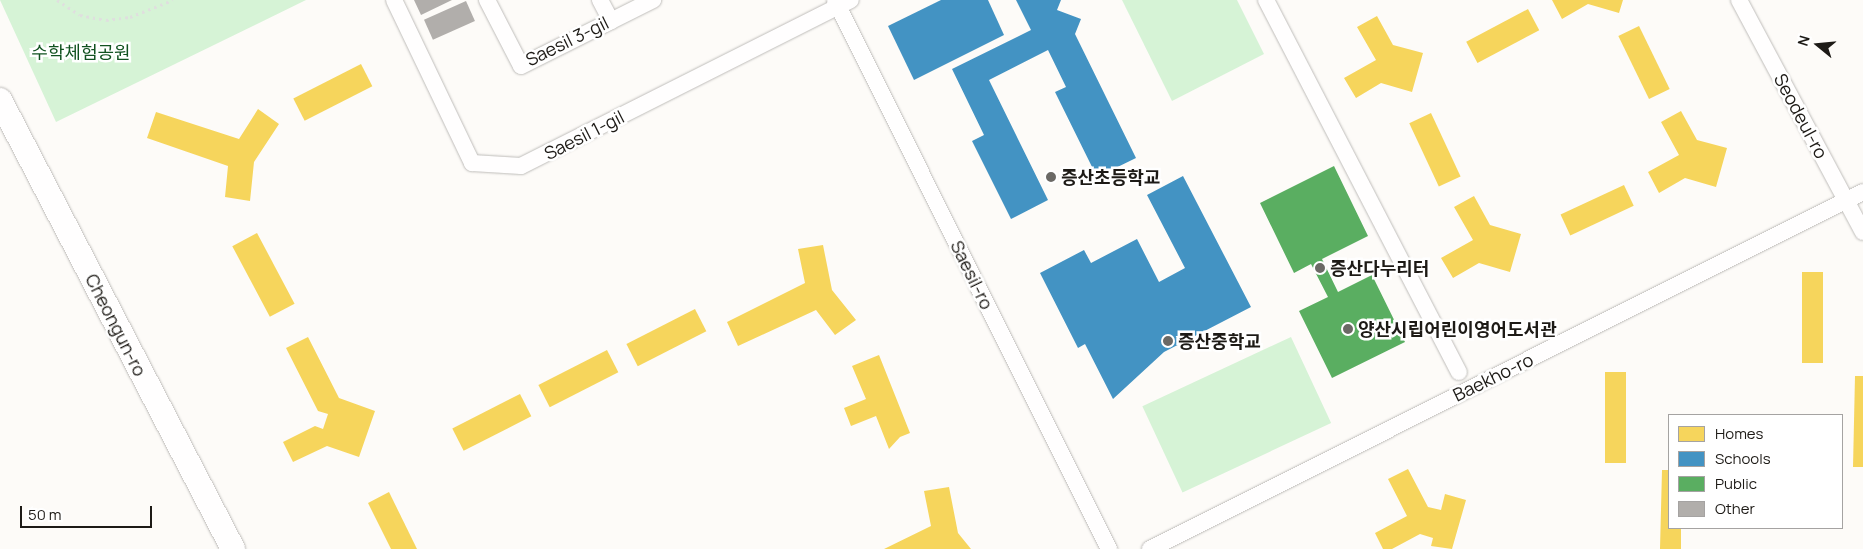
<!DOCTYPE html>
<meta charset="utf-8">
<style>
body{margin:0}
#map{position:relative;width:1863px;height:549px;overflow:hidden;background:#fdfbf8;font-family:Manrope,"Noto Sans KR",sans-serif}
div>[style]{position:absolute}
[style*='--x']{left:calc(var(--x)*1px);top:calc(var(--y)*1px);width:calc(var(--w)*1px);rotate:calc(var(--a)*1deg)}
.green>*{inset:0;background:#d6f3d6;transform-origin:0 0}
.homes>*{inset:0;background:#f6d55c;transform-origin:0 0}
.schools>*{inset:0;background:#4393c3}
.public>*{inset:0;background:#5aae61}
.building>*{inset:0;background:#b1aeab;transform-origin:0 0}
.path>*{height:3px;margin-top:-1.5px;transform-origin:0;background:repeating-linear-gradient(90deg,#dfdfde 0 2.5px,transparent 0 6.5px)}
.roads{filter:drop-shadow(0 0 1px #bfbdba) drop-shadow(0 0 1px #bfbdba)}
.street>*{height:16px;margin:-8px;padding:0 8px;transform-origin:8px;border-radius:8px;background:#fffefe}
.secondary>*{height:24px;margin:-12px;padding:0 12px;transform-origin:12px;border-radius:12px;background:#fffefe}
.dots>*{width:14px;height:14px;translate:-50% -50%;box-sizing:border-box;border:2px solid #fff;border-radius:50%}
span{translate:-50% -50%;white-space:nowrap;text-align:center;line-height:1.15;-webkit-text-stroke:5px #fff;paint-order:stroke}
.street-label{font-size:18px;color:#1d1a16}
.park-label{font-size:18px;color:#115220}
.poi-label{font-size:18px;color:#1d1a16;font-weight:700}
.left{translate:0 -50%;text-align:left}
.legend{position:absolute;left:1668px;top:414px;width:175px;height:115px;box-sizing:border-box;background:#fff;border:1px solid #a5a3a2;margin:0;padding:6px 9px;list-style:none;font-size:15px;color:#1d1a16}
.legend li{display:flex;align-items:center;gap:10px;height:25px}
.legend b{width:25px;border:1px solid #a5a3a2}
.north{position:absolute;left:1793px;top:20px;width:50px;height:50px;-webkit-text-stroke:4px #fff;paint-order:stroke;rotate:287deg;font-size:14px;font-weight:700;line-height:20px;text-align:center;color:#1d1a16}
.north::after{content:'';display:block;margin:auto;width:18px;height:22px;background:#1d1a16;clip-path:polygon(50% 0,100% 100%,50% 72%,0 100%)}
.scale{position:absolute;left:20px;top:506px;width:132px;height:22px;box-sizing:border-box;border:2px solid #1d1a16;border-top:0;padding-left:6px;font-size:15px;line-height:18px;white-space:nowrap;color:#1d1a16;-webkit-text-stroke:4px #fff;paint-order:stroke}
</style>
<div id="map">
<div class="green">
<div style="clip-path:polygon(0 0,306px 0,56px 122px)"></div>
<div style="clip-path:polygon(1122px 0,1237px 0,1264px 54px,1172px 101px)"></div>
<div style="left:1291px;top:337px;width:95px;height:164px;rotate:65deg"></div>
</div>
<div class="homes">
<div style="clip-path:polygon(1552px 0,1623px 0,1619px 13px,1588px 4px,1562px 19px)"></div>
<div style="left:1528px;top:9px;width:24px;height:70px;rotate:62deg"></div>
<div style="clip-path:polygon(1377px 16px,1393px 45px,1423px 53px,1412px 92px,1381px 83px,1356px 98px,1344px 78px,1376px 60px,1357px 27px)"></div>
<div style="left:1639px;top:26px;width:70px;height:23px;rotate:64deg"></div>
<div style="left:361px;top:64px;width:25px;height:76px;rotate:63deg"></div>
<div style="clip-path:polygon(258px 109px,279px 124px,254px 162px,250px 201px,225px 197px,228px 166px,147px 138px,156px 112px,239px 139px)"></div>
<div style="clip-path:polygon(1681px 111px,1697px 140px,1727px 148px,1716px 187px,1685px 178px,1659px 193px,1648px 172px,1679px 155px,1661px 122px)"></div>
<div style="left:1431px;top:113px;width:70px;height:24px;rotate:65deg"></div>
<div style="left:1624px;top:185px;width:23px;height:70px;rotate:65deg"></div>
<div style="clip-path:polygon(1474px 196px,1490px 225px,1521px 234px,1510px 272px,1479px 263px,1453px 278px,1441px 258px,1473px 240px,1454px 207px)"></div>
<div style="left:257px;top:233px;width:80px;height:28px;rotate:62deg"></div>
<div style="clip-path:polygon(823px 245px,832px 290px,856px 320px,835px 335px,816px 310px,738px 346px,727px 322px,805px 283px,798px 249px)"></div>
<div style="left:1802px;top:272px;width:21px;height:91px"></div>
<div style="left:695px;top:309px;width:25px;height:77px;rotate:63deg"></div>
<div style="clip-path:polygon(308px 337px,339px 398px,375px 411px,359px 457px,327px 446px,293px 462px,283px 442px,315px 426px,323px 429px,328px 414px,318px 411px,286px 348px)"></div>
<div style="left:607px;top:350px;width:25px;height:77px;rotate:63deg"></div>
<div style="clip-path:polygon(879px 355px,910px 433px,900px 437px,889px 449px,876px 416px,851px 426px,844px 408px,866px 399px,852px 366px)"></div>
<div style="left:1605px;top:372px;width:21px;height:91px"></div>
<div style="clip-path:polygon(1855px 376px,1863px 376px,1863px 467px,1853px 467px)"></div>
<div style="left:520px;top:394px;width:25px;height:76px;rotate:63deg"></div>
<div style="clip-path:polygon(1408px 469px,1428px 507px,1441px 510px,1445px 494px,1466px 500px,1452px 549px,1431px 546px,1433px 538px,1420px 534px,1392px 549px,1383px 549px,1375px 533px,1407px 516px,1388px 479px)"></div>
<div style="clip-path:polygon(1662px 470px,1669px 470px,1669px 528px,1681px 528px,1681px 549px,1660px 549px)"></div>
<div style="clip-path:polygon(949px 487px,958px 533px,971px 549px,884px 549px,931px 526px,924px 491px)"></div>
<div style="clip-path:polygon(389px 492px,417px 549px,391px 549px,368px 503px)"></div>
</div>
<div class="schools">
<div style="clip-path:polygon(941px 0,988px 0,1004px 35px,914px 80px,888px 26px)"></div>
<div style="clip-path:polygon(1016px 0,1061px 0,1057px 10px,1081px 19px,1075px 34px,1136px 158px,1097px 177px,1055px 92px,1066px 87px,1048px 50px,989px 80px,1048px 200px,1011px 219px,972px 141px,984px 135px,952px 69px,1031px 30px)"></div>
<div style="clip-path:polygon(1183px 176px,1251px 307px,1164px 352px,1113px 399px,1085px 344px,1078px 348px,1040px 273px,1084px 250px,1091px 263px,1137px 239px,1159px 282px,1185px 268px,1147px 195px)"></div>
</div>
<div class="public">
<div style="clip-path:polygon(1334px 166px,1368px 236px,1322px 259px,1338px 292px,1372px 275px,1405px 342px,1332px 378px,1299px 311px,1328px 297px,1311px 264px,1294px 273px,1260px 203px)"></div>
</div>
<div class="building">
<div style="clip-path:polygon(414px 0,452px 0,421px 15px)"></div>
<div style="left:466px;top:1px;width:22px;height:46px;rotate:66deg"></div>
</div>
<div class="path">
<div style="--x:57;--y:0;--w:27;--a:33"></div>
<div style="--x:80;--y:15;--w:26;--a:11"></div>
<div style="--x:106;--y:20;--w:24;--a:-7"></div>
<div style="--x:130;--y:17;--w:46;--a:-21.6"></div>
</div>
<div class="roads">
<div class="street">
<div style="--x:394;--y:0;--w:181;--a:64.4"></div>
<div style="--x:472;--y:163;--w:49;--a:3.5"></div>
<div style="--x:521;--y:166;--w:369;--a:-26.7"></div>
<div style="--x:487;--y:0;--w:74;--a:62.7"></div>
<div style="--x:521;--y:66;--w:148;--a:-26.6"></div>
<div style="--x:600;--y:0;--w:24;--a:62"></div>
<div style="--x:835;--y:0;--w:614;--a:63.48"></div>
<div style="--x:1266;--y:0;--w:419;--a:62.6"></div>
<div style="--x:1739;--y:0;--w:263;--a:61.9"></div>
<div style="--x:1150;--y:549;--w:797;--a:-26.6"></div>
</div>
<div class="secondary">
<div style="--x:0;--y:100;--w:506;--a:62.57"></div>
</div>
</div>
<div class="dots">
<div style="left:1051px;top:177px;background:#6b6965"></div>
<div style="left:1320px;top:268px;background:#6b6965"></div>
<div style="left:1348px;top:329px;background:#6b6965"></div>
<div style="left:1168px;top:341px;background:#6b6965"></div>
</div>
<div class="street-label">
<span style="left:567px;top:41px;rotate:-26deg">Saesil 3-gil</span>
<span style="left:1801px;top:116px;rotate:62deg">Seodeul-ro</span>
<span style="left:584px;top:135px;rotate:-27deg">Saesil 1-gil</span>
<span style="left:972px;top:275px;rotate:64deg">Saesil-ro</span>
<span style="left:116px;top:325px;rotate:63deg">Cheongun-ro</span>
<span style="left:1493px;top:377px;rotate:-26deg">Baekho-ro</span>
</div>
<div class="park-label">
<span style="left:81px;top:52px">수학체험공원</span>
</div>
<div class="poi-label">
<span class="left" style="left:1061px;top:177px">증산초등학교</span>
<span class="left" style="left:1330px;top:268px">증산다누리터</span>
<span class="left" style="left:1358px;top:329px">양산시립어린이영어도서관</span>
<span class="left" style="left:1178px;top:341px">증산중학교</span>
</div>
<ul class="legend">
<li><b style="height:14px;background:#f6d55c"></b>Homes</li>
<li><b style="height:14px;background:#4393c3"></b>Schools</li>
<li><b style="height:14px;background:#5aae61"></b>Public</li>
<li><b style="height:14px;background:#b1aeab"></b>Other</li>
</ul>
<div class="north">N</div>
<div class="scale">50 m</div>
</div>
